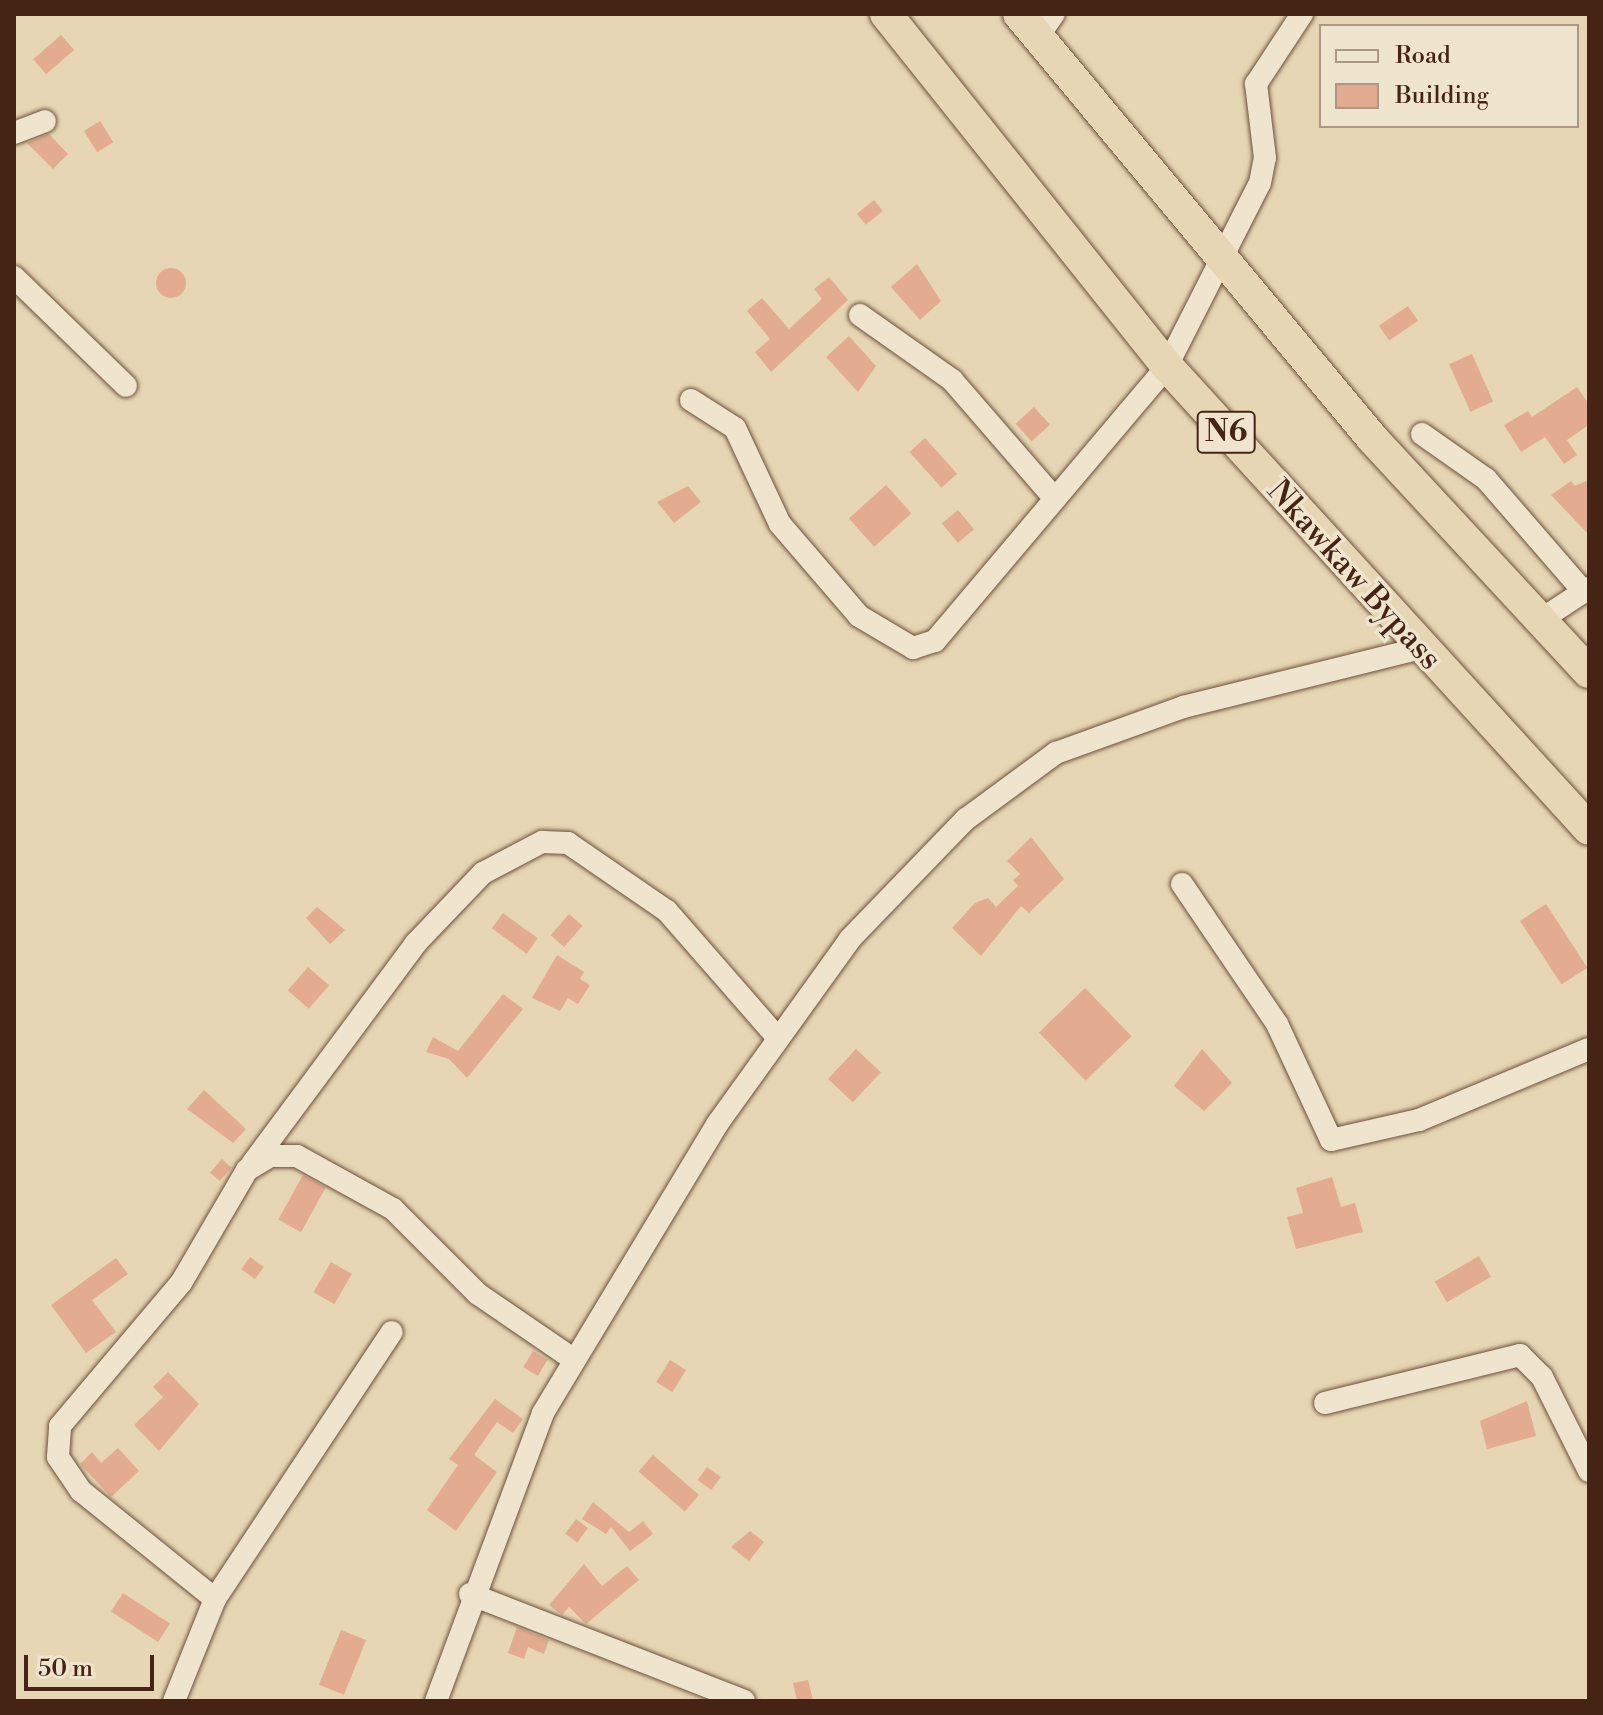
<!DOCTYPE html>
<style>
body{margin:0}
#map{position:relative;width:1603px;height:1715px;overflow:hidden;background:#e6d6b3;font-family:"Libre Bodoni",serif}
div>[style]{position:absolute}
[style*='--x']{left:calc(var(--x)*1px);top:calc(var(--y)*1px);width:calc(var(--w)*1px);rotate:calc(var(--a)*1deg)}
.building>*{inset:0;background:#e3ac90;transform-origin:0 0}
.round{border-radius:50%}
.roads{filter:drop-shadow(0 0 2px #6d503c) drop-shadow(0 0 2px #6d503c)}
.minor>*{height:22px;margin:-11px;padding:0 11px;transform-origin:11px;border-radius:11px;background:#efe4ce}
.highway>*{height:32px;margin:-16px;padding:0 16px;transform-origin:16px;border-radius:16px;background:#e6d6b3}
span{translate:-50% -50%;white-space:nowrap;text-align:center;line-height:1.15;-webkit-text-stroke:7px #efe4ce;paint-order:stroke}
.shield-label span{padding:2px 6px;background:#efe4ce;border:2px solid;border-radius:6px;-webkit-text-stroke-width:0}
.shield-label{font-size:30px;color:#452415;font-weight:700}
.street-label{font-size:32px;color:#452415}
.frame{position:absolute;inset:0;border:16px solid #452415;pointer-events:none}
.legend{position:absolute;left:1319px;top:24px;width:260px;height:104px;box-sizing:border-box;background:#efe4ce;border:2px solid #ab9784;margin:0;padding:10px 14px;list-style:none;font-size:24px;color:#452415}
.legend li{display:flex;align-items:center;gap:16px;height:40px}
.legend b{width:40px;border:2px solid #ab9784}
.scale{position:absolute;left:24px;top:1655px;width:130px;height:36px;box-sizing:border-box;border:4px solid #452415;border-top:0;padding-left:10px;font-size:24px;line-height:28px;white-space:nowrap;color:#452415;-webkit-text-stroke:6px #efe4ce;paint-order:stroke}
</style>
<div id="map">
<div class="building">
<div style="left:61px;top:35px;width:20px;height:37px;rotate:49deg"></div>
<div style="left:100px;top:121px;width:25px;height:19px;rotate:58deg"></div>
<div style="clip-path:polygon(49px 134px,68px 154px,53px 169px,27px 143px)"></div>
<div style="left:874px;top:200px;width:14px;height:22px;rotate:51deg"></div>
<div style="clip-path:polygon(917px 264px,941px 301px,920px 320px,891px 287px)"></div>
<div class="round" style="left:156px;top:268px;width:30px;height:30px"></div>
<div style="clip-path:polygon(829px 277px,848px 300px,771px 372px,755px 352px,770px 339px,747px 311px,762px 298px,789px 329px,822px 299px,814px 289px)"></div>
<div style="left:1408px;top:306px;width:18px;height:35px;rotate:56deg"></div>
<div style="clip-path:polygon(849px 336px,876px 366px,858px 392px,826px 357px)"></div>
<div style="left:1472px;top:354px;width:52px;height:25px;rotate:66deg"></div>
<div style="clip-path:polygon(1577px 387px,1589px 404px,1587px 426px,1567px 440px,1577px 455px,1564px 464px,1545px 437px,1521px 452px,1504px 425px,1528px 411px,1532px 417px)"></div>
<div style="left:1034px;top:407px;width:24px;height:25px;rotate:48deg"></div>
<div style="left:925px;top:438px;width:48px;height:21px;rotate:48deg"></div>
<div style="clip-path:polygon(1589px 480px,1589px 535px,1551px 495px,1571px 481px,1575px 486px)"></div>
<div style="left:886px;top:485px;width:38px;height:50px;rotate:48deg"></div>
<div style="clip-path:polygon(688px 486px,701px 502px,674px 523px,657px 502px)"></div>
<div style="left:958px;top:510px;width:25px;height:21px;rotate:50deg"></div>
<div style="clip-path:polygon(1031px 837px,1064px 879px,1029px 913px,1021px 906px,981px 956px,952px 928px,975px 903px,988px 898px,996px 907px,1018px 886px,1013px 880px,1020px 874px,1007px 861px)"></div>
<div style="left:1546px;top:904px;width:76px;height:31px;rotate:57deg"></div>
<div style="clip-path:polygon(317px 907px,345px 930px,330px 944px,306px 918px)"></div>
<div style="left:503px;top:913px;width:43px;height:19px;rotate:36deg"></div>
<div style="left:569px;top:914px;width:18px;height:28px;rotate:41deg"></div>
<div style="clip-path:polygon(557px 955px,584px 972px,580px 979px,590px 985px,578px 1004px,568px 998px,560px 1011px,532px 998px)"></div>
<div style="left:308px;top:967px;width:28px;height:31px;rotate:41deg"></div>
<div style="left:1085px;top:988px;width:67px;height:64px;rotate:46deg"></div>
<div style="clip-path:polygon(503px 994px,523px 1009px,467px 1078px,449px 1059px,426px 1052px,433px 1037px,458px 1051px)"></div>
<div style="left:856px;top:1049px;width:34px;height:41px;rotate:43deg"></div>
<div style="clip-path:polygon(1202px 1049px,1232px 1083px,1204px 1111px,1174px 1086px)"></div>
<div style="clip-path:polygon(204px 1090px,246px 1129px,233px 1143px,187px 1109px)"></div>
<div style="left:222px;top:1159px;width:13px;height:18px;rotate:42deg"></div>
<div style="left:303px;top:1175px;width:26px;height:51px;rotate:29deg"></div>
<div style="clip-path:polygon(1332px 1177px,1341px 1207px,1355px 1203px,1363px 1232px,1296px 1249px,1287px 1217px,1303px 1213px,1296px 1188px)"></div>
<div style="left:1479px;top:1256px;width:24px;height:51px;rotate:60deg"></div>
<div style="left:250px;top:1257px;width:17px;height:15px;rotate:36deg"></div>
<div style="clip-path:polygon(116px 1258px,128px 1274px,92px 1300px,116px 1332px,86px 1353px,51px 1305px)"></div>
<div style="left:331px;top:1262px;width:24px;height:35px;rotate:30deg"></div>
<div style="left:533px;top:1351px;width:17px;height:19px;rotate:31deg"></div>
<div style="left:670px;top:1360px;width:19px;height:26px;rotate:32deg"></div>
<div style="clip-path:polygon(168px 1372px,199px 1404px,159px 1451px,134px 1425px,163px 1397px,153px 1387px)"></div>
<div style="clip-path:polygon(495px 1399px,523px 1419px,513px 1433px,497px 1422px,474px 1455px,497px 1472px,456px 1531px,427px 1510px,458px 1465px,449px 1459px)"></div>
<div style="clip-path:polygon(1527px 1401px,1536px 1436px,1487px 1449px,1480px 1421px)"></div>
<div style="clip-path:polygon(118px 1448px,139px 1471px,111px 1497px,80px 1464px,92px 1452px,101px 1463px)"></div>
<div style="left:653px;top:1455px;width:61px;height:22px;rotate:41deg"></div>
<div style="left:707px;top:1467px;width:17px;height:16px;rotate:36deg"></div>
<div style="clip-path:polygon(593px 1502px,629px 1532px,643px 1521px,653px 1534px,630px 1551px,611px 1527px,606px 1534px,582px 1519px)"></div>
<div style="left:576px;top:1519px;width:15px;height:18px;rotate:37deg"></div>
<div style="clip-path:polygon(750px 1531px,764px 1542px,749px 1561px,731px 1547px)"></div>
<div style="clip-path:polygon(584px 1564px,602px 1586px,627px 1566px,639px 1580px,586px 1624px,569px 1607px,562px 1615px,549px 1605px)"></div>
<div style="left:123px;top:1593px;width:56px;height:22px;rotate:33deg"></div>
<div style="clip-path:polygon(517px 1627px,549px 1640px,544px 1654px,528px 1647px,524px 1659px,508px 1653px)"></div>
<div style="left:341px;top:1630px;width:27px;height:59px;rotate:22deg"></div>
<div style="clip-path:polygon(808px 1680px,813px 1701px,797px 1701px,793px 1683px)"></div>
</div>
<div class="roads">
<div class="minor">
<div style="--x:1037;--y:38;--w:29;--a:-55"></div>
<div style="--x:14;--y:133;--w:33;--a:-21"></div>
<div style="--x:14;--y:277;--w:156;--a:44.2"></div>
<div style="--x:860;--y:315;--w:113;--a:35.2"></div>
<div style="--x:952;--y:380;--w:157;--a:49.1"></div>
<div style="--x:691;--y:400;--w:52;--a:32.5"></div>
<div style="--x:735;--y:428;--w:106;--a:64.9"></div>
<div style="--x:780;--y:524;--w:121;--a:49.3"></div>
<div style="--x:859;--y:616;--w:63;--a:30.7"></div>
<div style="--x:913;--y:648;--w:23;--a:-18"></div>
<div style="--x:935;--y:641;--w:360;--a:-49.8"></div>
<div style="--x:1167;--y:366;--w:205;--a:-63.1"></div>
<div style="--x:1260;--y:183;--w:25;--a:-79"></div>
<div style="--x:1265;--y:158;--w:75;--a:-96.9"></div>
<div style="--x:1256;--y:84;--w:84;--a:-56.7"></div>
<div style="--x:1422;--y:434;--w:78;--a:35.1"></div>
<div style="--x:1486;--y:479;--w:150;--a:49.1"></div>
<div style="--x:1539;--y:621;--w:60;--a:-33.4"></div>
<div style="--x:1182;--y:884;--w:169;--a:55.8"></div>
<div style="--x:1277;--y:1024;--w:128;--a:65"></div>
<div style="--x:1331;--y:1140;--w:90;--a:-12.8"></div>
<div style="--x:1419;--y:1120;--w:184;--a:-22.7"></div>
<div style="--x:252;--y:1164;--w:275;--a:-53.4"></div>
<div style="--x:416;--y:943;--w:97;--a:-46.3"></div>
<div style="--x:483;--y:873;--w:67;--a:-27.7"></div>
<div style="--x:542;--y:842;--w:26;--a:2"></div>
<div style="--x:568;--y:843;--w:120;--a:34.5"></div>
<div style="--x:667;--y:911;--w:166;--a:48.9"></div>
<div style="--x:1325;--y:1403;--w:201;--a:-13.8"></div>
<div style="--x:1520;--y:1355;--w:31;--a:45"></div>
<div style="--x:1542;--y:1377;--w:105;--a:63.4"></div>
<div style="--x:470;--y:1594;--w:294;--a:21.3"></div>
<div style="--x:215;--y:1599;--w:172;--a:-141.1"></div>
<div style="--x:81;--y:1491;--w:41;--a:-124.1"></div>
<div style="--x:58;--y:1457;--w:31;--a:-86"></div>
<div style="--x:60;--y:1426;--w:187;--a:-49.8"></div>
<div style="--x:181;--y:1283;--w:131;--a:-59.7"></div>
<div style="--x:247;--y:1170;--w:27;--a:-31"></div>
<div style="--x:270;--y:1156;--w:27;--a:0"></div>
<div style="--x:297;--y:1156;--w:110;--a:28.9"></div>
<div style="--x:393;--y:1209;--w:120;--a:45"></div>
<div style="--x:478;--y:1294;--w:115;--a:34.4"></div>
<div style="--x:174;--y:1701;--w:110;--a:-68.1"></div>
<div style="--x:215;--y:1599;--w:320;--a:-56.5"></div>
<div style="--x:436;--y:1701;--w:307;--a:-69.6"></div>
<div style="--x:543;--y:1413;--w:339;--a:-58.9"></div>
<div style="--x:718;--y:1123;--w:226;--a:-54.3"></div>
<div style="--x:850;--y:939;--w:167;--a:-46"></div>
<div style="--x:966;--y:819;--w:112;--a:-36.3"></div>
<div style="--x:1056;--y:753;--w:135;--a:-19.9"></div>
<div style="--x:1183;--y:707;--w:242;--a:-13.9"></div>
</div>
<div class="highway">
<div style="--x:886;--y:14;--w:450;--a:51.4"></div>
<div style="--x:1167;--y:366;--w:626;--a:47.65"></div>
<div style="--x:1019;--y:14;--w:552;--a:50.22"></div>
<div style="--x:1372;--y:438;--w:319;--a:47.2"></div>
</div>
</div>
<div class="shield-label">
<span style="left:1226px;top:432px">N6</span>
</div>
<div class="street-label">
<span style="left:1354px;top:575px;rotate:48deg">Nkawkaw Bypass</span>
</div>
<div class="frame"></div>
<ul class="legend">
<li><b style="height:10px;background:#efe4ce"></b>Road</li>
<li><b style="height:22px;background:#e3ac90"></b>Building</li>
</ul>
<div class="scale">50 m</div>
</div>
